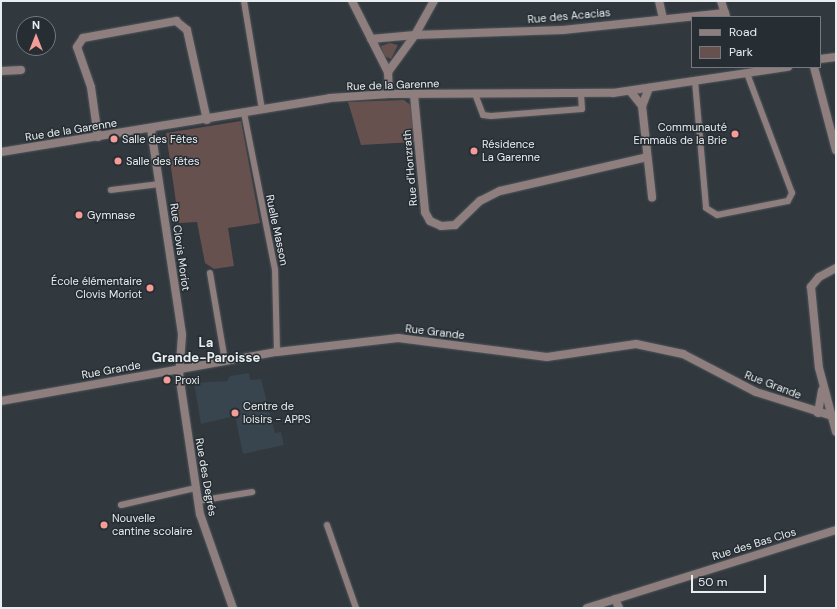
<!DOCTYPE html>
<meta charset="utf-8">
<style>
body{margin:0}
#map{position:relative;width:837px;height:609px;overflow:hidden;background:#31383e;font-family:"DM Sans",sans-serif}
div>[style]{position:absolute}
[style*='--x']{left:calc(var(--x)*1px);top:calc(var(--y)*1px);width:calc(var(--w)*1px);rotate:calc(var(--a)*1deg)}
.built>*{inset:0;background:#38444e}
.green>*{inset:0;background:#67514f}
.roads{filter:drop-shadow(0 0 1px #4e555a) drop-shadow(0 0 1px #4e555a)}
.service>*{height:6px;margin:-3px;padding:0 3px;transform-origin:3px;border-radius:3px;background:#8e7e7d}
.minor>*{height:8px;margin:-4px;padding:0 4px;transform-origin:4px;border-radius:4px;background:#8e7e7d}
.dots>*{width:11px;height:11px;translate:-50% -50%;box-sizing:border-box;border:2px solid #272e33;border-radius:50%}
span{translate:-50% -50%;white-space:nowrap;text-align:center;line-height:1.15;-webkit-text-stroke:3px #272e33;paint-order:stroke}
.street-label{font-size:11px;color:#e8edf0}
.poi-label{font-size:11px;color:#e8edf0}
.right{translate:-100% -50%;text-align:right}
.left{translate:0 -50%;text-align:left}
.quarter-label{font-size:13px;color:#e8edf0;font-weight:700}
.frame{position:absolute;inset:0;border:2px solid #e8edf0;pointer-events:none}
.legend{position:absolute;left:691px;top:16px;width:130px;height:52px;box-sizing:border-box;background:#272e33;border:1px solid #747a7f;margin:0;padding:5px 7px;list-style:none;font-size:12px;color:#e8edf0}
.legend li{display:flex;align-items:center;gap:8px;height:20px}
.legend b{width:20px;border:1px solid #747a7f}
.north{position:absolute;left:16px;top:16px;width:40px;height:40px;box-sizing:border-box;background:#272e33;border:1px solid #747a7f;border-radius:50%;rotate:0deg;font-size:11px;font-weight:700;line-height:16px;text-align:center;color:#e8edf0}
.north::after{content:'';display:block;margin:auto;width:14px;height:18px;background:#f59b98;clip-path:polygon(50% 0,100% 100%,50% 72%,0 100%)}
.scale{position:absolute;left:691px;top:575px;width:75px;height:18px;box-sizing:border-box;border:2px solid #e8edf0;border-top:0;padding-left:5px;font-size:12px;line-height:14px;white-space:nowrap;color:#e8edf0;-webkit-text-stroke:3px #272e33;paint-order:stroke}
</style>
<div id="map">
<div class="built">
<div style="clip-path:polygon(249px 373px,250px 380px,261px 379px,275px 433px,281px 432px,284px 445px,243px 454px,235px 416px,201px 424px,194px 383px,227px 381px,230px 376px)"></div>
</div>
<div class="green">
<div style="clip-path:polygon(390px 43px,398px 45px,391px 59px,384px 56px,381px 46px)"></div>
<div style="clip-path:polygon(404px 100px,412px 106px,415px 142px,361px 145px,348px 102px)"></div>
<div style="clip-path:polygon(241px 121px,260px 223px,228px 228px,234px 266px,214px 269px,205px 263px,197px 222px,179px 223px,166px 133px)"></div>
</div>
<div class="roads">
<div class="service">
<div style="--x:244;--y:1;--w:110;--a:80.6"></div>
<div style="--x:695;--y:81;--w:127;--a:85"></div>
<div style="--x:706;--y:208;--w:13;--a:32"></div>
<div style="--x:717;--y:215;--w:72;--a:-11.2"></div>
<div style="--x:788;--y:201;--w:9;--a:-63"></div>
<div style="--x:792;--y:193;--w:128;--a:-110.6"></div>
<div style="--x:475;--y:94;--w:22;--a:69"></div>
<div style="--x:483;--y:115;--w:8;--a:7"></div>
<div style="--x:491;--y:116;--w:91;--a:-4.4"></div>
<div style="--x:582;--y:109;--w:16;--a:-94"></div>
<div style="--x:244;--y:113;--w:159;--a:78.8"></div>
<div style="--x:275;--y:269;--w:83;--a:88.6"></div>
<div style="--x:111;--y:190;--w:48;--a:-7.1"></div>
<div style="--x:210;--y:273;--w:89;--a:80.3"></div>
<div style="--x:198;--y:501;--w:55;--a:-9.5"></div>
<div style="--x:121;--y:505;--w:77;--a:-12.8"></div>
<div style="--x:327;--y:525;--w:88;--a:70.7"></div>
</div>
<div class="minor">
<div style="--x:352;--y:1;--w:80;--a:63.1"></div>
<div style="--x:388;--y:72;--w:22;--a:87"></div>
<div style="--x:659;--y:1;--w:17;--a:77"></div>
<div style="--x:721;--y:1;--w:16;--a:72"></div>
<div style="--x:415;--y:35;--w:148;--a:-1.9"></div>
<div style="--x:563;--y:30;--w:163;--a:-6"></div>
<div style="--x:415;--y:35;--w:39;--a:-61"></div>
<div style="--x:371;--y:39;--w:44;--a:-5.2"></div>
<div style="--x:415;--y:35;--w:46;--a:126.1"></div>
<div style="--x:820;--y:59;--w:16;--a:-7"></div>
<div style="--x:814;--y:67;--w:86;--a:75.2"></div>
<div style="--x:1;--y:71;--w:20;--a:-3"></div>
<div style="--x:649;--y:88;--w:19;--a:111"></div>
<div style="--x:642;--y:106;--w:92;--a:83.7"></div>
<div style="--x:630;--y:91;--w:19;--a:51"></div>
<div style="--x:414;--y:95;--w:118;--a:84.6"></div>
<div style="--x:425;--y:212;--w:10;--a:61"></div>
<div style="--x:430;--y:221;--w:12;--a:24"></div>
<div style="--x:441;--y:226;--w:14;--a:-4"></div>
<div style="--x:455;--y:225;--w:35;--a:-44"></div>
<div style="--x:480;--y:201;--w:22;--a:-27"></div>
<div style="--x:500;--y:191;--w:151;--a:-13"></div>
<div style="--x:151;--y:129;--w:208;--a:81.4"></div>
<div style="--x:182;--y:335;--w:39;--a:94"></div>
<div style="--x:179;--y:374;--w:142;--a:81.5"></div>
<div style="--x:200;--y:514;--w:100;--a:70.7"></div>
<div style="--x:98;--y:137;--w:50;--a:-98"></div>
<div style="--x:91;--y:87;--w:42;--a:-109.3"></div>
<div style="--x:77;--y:47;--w:11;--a:-56"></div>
<div style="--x:83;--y:38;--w:95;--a:-10.4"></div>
<div style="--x:176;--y:21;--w:14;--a:39"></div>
<div style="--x:187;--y:30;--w:92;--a:77.5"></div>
<div style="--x:1;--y:152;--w:333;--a:-9.3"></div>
<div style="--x:330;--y:98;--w:59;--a:-3.9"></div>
<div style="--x:389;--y:94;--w:224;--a:-0.3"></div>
<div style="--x:613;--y:93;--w:177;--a:-8.5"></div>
<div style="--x:836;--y:268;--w:19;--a:152"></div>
<div style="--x:819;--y:277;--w:13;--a:129"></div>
<div style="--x:811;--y:287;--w:81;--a:84.4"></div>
<div style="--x:819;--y:368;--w:66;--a:75.1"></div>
<div style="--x:1;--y:401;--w:280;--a:-10.1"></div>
<div style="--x:277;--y:352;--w:122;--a:-6.6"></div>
<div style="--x:398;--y:338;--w:150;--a:7.3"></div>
<div style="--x:547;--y:357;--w:90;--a:-8.3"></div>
<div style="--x:636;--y:344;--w:48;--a:12"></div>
<div style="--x:683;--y:354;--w:82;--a:27.5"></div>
<div style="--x:756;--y:392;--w:84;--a:17.4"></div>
<div style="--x:818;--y:413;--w:23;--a:-80"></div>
<div style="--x:615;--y:599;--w:10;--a:66"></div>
<div style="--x:587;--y:608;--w:261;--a:-17.4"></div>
</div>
</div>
<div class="dots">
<div style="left:735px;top:134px;background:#f59b98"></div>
<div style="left:114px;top:139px;background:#f59b98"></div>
<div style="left:474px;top:151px;background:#f59b98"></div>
<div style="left:118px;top:161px;background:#f59b98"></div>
<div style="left:79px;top:215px;background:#f59b98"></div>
<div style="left:150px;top:288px;background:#f59b98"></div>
<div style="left:167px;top:380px;background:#f59b98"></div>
<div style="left:235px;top:413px;background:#f59b98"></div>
<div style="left:104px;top:525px;background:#f59b98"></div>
</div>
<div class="street-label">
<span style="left:569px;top:16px;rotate:-5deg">Rue des Acacias</span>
<span style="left:393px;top:85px;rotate:-2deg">Rue de la Garenne</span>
<span style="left:71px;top:130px;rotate:-9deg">Rue de la Garenne</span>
<span style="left:410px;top:168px;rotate:-95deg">Rue d'Honzrath</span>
<span style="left:277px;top:230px;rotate:78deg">Ruelle Masson</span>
<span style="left:180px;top:247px;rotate:82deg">Rue Clovis Moriot</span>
<span style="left:435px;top:332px;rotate:7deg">Rue Grande</span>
<span style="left:111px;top:370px;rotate:-10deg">Rue Grande</span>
<span style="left:773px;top:385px;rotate:21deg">Rue Grande</span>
<span style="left:206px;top:477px;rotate:80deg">Rue des Degrés</span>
<span style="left:754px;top:544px;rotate:-17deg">Rue des Bas Clos</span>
</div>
<div class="poi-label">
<span class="right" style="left:727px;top:134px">Communauté<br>Emmaüs de la Brie</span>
<span class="left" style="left:122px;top:139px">Salle des Fêtes</span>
<span class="left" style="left:482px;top:151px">Résidence<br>La Garenne</span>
<span class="left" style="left:126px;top:161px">Salle des fêtes</span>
<span class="left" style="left:87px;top:215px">Gymnase</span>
<span class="right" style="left:142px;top:288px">École élémentaire<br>Clovis Moriot</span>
<span class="left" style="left:175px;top:380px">Proxi</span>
<span class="left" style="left:243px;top:413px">Centre de<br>loisirs - APPS</span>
<span class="left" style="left:112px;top:525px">Nouvelle<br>cantine scolaire</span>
</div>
<div class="quarter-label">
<span style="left:206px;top:351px">La<br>Grande-Paroisse</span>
</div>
<div class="frame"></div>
<ul class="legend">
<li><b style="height:5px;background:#8e7e7d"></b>Road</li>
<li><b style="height:11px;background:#67514f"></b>Park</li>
</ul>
<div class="north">N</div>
<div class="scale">50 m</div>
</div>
